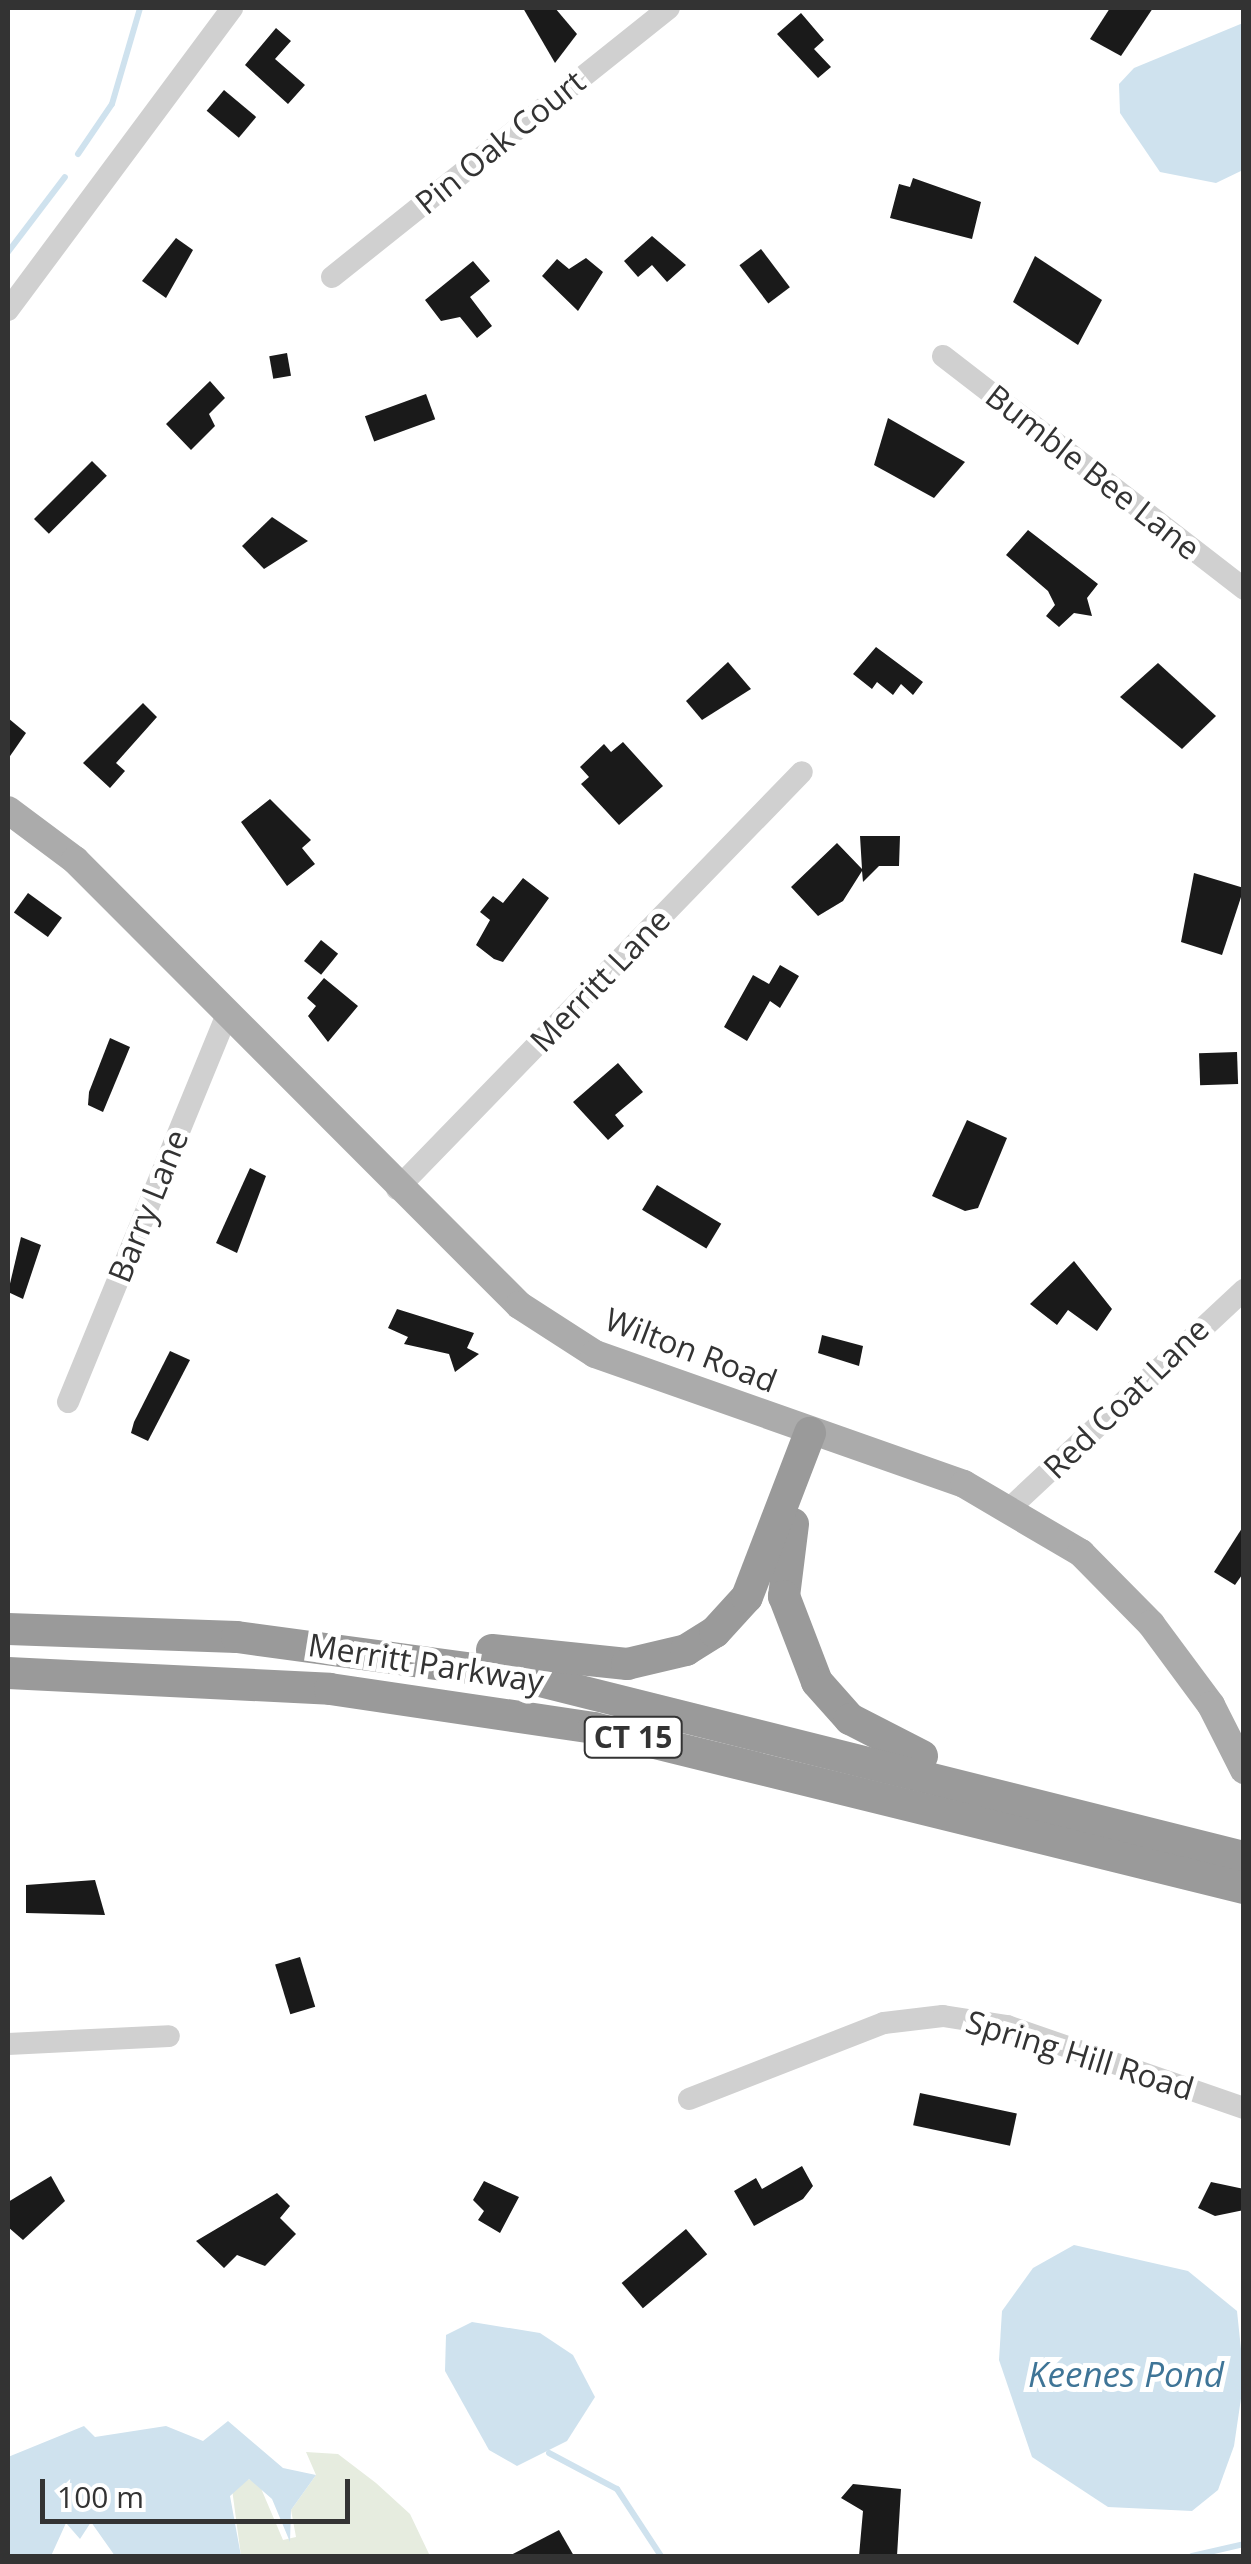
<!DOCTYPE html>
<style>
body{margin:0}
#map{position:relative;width:1251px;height:2564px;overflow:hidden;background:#fff;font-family:"Open Sans",sans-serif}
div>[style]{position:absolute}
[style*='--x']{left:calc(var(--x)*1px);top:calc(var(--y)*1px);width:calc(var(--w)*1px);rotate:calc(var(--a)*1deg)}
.green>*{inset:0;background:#e6ecdf}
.water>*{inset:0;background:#cfe2ee}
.stream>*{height:6px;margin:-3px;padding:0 3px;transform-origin:3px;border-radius:3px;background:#cfe2ee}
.building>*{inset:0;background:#1a1a1a;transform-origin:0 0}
.minor>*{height:22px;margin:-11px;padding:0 11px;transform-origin:11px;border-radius:11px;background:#d0d0d0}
.major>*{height:28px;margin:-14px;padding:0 14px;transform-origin:14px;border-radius:14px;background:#ababab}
.highway>*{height:32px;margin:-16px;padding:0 16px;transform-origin:16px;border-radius:16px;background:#9a9a9a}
span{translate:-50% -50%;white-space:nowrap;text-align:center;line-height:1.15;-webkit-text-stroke:10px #fff;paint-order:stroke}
.shield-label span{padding:2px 8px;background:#fff;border:2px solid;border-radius:8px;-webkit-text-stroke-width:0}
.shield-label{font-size:30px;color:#333;font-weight:700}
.street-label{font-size:32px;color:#333}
.water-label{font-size:35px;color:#3f7597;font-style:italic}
.frame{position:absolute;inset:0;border:10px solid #333;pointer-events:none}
.scale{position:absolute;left:40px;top:2479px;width:310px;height:45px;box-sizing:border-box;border:5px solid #333;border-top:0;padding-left:12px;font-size:30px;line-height:35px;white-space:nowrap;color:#333;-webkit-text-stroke:8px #fff;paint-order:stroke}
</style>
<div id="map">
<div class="green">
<div style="clip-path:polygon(306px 2452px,338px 2454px,376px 2483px,410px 2514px,430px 2556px,241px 2556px,232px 2489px,249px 2479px,260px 2486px,283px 2540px,296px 2537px,291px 2510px,316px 2475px)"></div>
</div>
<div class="water">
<div style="clip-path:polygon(1243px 23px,1243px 170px,1216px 183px,1160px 172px,1120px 113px,1119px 84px,1134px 68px)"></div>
<div style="clip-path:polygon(1074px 2245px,1188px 2271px,1237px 2311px,1244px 2378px,1234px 2446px,1218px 2490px,1192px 2511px,1108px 2507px,1032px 2457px,999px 2360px,1002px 2311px,1033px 2268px)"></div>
<div style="clip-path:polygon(472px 2322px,540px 2333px,573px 2355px,595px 2397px,567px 2441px,517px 2466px,489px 2450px,445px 2371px,446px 2335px)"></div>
<div style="clip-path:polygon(228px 2421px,283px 2468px,316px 2475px,291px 2510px,290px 2542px,272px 2499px,249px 2479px,230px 2496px,241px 2556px,115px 2556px,91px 2522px,80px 2539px,66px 2523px,51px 2556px,8px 2556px,8px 2457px,84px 2426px,95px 2437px,166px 2426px,203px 2441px)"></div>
</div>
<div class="stream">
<div style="--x:78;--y:154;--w:60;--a:-55.8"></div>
<div style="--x:112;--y:104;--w:100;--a:-73.7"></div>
<div style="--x:8;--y:252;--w:94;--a:-52.8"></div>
<div style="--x:549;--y:2453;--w:77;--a:27.9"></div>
<div style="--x:617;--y:2489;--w:80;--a:56.7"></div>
<div style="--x:1192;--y:2556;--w:53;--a:-13"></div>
</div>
<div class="building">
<div style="clip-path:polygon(523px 8px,555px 8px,577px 34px,555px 63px)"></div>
<div style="clip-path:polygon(1110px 8px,1153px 8px,1121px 56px,1090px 39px)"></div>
<div style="clip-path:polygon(801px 13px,824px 40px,814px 49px,831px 67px,818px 78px,777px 34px)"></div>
<div style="clip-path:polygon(276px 28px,291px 41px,275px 59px,305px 85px,288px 104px,245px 65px)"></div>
<div style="left:224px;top:90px;width:42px;height:27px;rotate:40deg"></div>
<div style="clip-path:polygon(913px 178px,981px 202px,972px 239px,890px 218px,899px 184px,910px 187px)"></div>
<div style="clip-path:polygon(652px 236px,686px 265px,667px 282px,652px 265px,638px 277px,624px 261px)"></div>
<div style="clip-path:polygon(176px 238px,193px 250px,166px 298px,142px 281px)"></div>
<div style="left:761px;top:249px;width:48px;height:27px;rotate:53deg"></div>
<div style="clip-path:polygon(1035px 256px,1102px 300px,1078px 345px,1013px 302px)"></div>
<div style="clip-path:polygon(586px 258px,603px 272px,578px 311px,542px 276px,557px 259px,569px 269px)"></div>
<div style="clip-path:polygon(473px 261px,490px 281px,470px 297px,492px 326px,477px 338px,460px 317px,441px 321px,425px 300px)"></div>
<div style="left:287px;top:353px;width:23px;height:18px;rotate:80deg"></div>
<div style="clip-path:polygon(210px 381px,225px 398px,209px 414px,215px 426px,191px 450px,166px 424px)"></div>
<div style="left:426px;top:394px;width:27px;height:65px;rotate:70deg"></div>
<div style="clip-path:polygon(888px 418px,965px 462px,934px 498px,874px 465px)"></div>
<div style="left:92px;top:461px;width:21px;height:82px;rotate:45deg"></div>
<div style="clip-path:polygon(272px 517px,308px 541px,264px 569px,242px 546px)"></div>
<div style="clip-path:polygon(1028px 530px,1098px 584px,1087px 598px,1092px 616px,1074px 613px,1059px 627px,1046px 616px,1055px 605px,1048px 591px,1006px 555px)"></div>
<div style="clip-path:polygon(876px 647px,923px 682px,913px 695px,901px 684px,893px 695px,877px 682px,872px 689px,853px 674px)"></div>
<div style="clip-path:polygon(728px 662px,751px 689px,702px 720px,686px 701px)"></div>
<div style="clip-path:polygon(1158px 663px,1216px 716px,1182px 749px,1120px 697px)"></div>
<div style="clip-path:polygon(143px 703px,157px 717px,116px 763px,125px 771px,110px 788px,83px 763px)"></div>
<div style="clip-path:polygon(8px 718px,26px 733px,8px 759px)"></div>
<div style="clip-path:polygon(623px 742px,663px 786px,619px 825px,581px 784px,589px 777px,580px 767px,604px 744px,611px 752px)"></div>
<div style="clip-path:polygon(270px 799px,311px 840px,302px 848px,315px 864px,287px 886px,241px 822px)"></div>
<div style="clip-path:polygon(860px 836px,900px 836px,899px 866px,879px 866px,863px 882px,862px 871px,843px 901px,818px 916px,791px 887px,837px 843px,862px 869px)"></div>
<div style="clip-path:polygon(1194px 873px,1244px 888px,1222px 955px,1181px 942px)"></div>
<div style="clip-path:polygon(523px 878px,549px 898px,503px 962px,494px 959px,476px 945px,490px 920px,480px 912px,493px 896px,503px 903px)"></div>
<div style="left:28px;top:893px;width:42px;height:24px;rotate:36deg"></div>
<div style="left:321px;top:940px;width:22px;height:27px;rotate:39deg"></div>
<div style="clip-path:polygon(780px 965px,799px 976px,780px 1008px,770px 1001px,747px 1041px,724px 1027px,753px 975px,769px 984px)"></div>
<div style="clip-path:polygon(324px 978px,358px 1006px,328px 1042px,308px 1016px,316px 1006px,307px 998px)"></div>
<div style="clip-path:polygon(110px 1038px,130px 1047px,103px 1112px,88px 1105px,89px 1092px)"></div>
<div style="left:1237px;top:1052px;width:32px;height:38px;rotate:88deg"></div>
<div style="clip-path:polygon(618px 1063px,643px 1092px,615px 1115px,624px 1126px,608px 1140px,573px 1102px)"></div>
<div style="clip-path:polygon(967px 1120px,1007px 1138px,978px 1208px,965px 1211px,932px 1196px)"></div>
<div style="clip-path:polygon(250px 1168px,266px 1176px,237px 1253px,216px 1243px)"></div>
<div style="left:657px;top:1185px;width:75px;height:29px;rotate:31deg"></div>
<div style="clip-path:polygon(21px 1237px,41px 1245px,23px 1299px,8px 1292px)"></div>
<div style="clip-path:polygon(1074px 1261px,1112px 1309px,1097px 1331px,1068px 1310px,1057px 1325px,1030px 1304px)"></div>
<div style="clip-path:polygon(397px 1309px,474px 1333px,467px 1348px,479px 1354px,455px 1372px,449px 1354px,404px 1344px,408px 1337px,388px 1328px)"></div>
<div style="clip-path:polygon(822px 1335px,863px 1346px,859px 1366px,818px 1353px)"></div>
<div style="clip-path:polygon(170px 1351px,190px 1360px,148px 1441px,131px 1433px,134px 1422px)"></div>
<div style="clip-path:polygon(1244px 1525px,1244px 1572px,1235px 1585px,1214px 1572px)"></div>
<div style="clip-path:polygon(95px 1880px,105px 1915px,26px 1913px,26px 1885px)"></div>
<div style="left:300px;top:1957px;width:52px;height:26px;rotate:73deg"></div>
<div style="left:920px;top:2093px;width:99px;height:33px;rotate:12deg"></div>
<div style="clip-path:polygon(802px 2166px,813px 2186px,803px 2199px,754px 2226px,734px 2191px,756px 2178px,762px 2189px)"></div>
<div style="clip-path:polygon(51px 2176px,65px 2201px,23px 2240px,8px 2227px,8px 2202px)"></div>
<div style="clip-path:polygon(484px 2181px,519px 2197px,500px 2233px,478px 2220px,484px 2211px,473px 2200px)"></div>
<div style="clip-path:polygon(1211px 2182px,1244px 2189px,1244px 2210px,1215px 2216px,1198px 2208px)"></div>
<div style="clip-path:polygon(277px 2193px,290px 2206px,280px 2218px,296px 2234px,265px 2266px,237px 2255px,224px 2268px,196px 2241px)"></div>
<div style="left:686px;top:2229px;width:33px;height:84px;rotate:50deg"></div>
<div style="clip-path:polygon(853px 2484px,901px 2489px,897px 2556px,859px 2556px,863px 2511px,841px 2498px)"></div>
<div style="clip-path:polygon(559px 2530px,574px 2556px,509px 2556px)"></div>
</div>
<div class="minor">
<div style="--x:332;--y:277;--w:431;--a:-38.6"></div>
<div style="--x:8;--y:310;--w:376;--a:-53.4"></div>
<div style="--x:943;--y:356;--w:381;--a:37.7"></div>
<div style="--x:397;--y:1189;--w:581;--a:-45.84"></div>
<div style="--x:68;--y:1402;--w:422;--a:-67.7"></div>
<div style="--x:1010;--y:1508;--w:320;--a:-43"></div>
<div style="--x:8;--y:2044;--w:161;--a:-2.8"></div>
<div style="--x:689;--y:2099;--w:209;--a:-21.3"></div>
<div style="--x:884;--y:2023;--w:59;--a:-6.8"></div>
<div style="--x:943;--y:2016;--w:65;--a:8.9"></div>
<div style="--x:1007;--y:2026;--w:251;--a:19.1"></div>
</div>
<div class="major">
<div style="--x:8;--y:810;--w:84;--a:36.7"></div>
<div style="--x:75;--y:860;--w:629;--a:45.06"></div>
<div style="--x:519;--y:1305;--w:90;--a:32.8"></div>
<div style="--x:595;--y:1354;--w:391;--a:19.4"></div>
<div style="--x:964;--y:1484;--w:136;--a:30.5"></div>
<div style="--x:1081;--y:1553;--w:100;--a:45.4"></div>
<div style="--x:1151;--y:1624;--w:101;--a:53.5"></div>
<div style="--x:1211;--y:1705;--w:73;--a:63.1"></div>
</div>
<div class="highway">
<div style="--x:793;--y:1524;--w:73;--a:97.1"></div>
<div style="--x:784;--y:1596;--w:92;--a:69"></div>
<div style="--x:817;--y:1682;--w:50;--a:48.3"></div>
<div style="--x:850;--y:1719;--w:81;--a:27.2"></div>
<div style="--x:8;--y:1629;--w:229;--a:2"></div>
<div style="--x:237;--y:1637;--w:277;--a:7.7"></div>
<div style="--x:512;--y:1674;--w:755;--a:14.04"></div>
<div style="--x:492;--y:1650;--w:136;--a:5.9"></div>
<div style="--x:627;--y:1664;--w:61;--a:-13.3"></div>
<div style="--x:686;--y:1650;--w:34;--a:-32"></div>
<div style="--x:715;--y:1632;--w:47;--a:-47.6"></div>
<div style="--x:747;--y:1597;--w:176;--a:-69"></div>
<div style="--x:8;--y:1673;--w:322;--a:2.8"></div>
<div style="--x:330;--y:1689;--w:267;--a:8.4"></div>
<div style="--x:594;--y:1728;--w:669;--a:13.83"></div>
</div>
<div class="shield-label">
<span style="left:633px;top:1737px">CT 15</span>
</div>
<div class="street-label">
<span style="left:500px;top:142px;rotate:-39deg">Pin Oak Court</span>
<span style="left:1093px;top:472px;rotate:38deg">Bumble Bee Lane</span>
<span style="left:600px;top:980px;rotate:-46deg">Merritt Lane</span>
<span style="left:148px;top:1206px;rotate:-68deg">Barry Lane</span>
<span style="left:691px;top:1350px;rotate:21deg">Wilton Road</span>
<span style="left:1126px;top:1398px;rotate:-44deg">Red Coat Lane</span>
<span style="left:426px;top:1663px;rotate:9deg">Merritt Parkway</span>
<span style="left:1080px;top:2055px;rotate:17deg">Spring Hill Road</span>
</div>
<div class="water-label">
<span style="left:1126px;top:2374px">Keenes Pond</span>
</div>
<div class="frame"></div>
<div class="scale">100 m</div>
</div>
